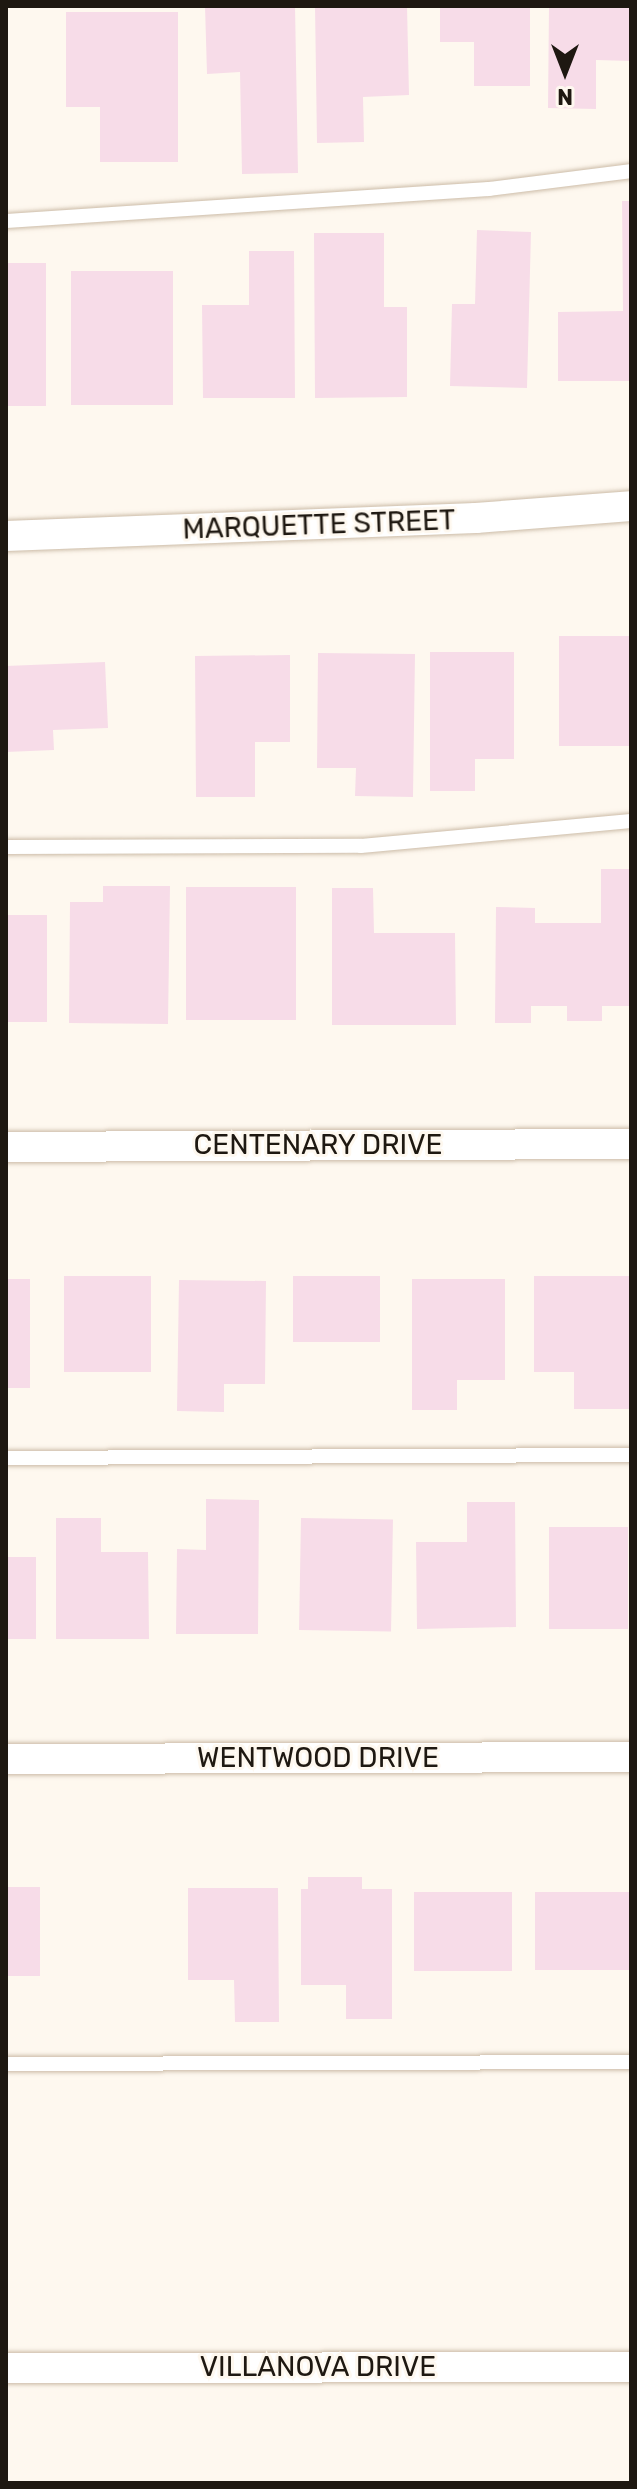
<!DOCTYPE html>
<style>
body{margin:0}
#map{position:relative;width:637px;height:2489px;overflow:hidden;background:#fef8ef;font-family:Rubik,sans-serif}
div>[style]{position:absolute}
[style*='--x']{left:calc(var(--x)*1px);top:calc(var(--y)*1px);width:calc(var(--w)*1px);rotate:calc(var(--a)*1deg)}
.building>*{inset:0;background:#f7dce8;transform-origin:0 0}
.roads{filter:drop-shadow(0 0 2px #ccbca8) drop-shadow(0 0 2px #ccbca8)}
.lane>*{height:14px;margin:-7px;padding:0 7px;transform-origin:7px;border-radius:7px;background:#fff}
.street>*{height:30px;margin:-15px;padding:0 15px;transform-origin:15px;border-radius:15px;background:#fff}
span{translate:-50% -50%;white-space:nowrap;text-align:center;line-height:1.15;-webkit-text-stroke:6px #fef8ef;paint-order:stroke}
.street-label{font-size:28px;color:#1e1811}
.frame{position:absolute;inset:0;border:8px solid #1e1811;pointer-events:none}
.north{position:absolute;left:525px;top:32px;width:80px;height:80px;-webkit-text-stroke:6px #fef8ef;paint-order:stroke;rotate:180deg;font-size:22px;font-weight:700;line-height:32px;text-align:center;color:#1e1811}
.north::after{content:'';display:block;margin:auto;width:28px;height:36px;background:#1e1811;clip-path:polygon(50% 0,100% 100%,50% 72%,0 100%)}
</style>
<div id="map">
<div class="building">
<div style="clip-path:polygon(205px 6px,295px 6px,298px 173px,242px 174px,240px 72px,207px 74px)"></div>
<div style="clip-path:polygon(315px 6px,407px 6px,409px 95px,363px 97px,364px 142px,317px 143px)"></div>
<div style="clip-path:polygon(440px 6px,530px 6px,530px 86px,474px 86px,474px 42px,440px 42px)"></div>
<div style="clip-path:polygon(549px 6px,631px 6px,631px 61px,596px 60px,596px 109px,548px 108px)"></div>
<div style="clip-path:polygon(66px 12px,178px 12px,178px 162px,100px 162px,100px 107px,66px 107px)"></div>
<div style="clip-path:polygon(622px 201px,631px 201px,631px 381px,558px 381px,558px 312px,623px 311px)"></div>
<div style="clip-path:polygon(477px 230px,531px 232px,527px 388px,450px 386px,452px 304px,475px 304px)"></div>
<div style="clip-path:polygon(314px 233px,384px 233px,384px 307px,407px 307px,407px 397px,315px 398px)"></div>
<div style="clip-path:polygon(249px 251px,294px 251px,295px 398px,203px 398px,202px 305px,249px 305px)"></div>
<div style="left:6px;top:263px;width:40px;height:143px"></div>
<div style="left:71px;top:271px;width:102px;height:134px"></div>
<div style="left:559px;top:636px;width:72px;height:110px"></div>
<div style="clip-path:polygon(430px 652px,514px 652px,514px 759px,475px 759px,475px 791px,430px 791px)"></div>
<div style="clip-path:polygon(318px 653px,415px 654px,413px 797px,355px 796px,356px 768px,317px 768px)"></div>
<div style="clip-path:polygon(290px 655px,290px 742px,255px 742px,255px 797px,196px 797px,195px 656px)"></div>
<div style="clip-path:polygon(105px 662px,108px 728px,53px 730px,54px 750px,6px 752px,6px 666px)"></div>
<div style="clip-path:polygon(601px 869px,631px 869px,631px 1006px,602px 1006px,602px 1021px,567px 1021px,567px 1006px,531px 1006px,531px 1023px,495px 1023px,496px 907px,535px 908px,535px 923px,601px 923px)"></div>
<div style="clip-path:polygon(103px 886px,170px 886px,168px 1024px,69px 1023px,70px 902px,103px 902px)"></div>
<div style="left:186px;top:887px;width:110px;height:133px"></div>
<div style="clip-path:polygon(332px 888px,373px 888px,374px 933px,455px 933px,456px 1025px,332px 1025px)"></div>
<div style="left:6px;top:915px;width:41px;height:107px"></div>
<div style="left:64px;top:1276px;width:87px;height:96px"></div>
<div style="left:293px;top:1276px;width:87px;height:66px"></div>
<div style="clip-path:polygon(534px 1276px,631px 1276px,631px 1409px,574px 1409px,574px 1372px,534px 1372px)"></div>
<div style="left:6px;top:1279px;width:24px;height:109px"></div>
<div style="clip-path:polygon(412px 1279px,505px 1279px,505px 1380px,457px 1380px,457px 1410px,412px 1410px)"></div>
<div style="clip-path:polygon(179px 1280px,266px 1281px,265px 1384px,224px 1384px,224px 1412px,177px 1411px)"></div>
<div style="clip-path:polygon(206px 1499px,259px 1500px,258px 1634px,176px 1634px,177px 1549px,206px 1550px)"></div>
<div style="clip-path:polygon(467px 1502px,515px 1502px,516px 1627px,417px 1629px,416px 1542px,467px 1542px)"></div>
<div style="clip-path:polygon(56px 1518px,101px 1518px,101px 1552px,148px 1552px,149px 1639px,56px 1639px)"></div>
<div style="left:301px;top:1518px;width:92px;height:112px;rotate:1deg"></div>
<div style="left:549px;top:1527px;width:79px;height:102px"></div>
<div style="left:6px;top:1557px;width:30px;height:82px"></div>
<div style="clip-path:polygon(308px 1877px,362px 1877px,362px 1889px,392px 1889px,392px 2019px,346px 2019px,346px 1985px,301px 1985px,301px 1889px,308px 1889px)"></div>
<div style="left:6px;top:1887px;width:34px;height:89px"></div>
<div style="clip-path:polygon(188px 1888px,278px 1888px,279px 2022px,235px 2022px,234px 1980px,188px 1980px)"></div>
<div style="left:414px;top:1892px;width:98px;height:79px"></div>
<div style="left:535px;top:1892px;width:96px;height:78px"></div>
</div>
<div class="roads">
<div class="lane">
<div style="--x:6;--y:221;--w:484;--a:-3.8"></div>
<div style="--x:489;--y:189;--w:143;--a:-7.2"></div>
<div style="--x:6;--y:847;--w:355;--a:-0.2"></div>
<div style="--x:361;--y:846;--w:271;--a:-5.3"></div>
<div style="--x:6;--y:1458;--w:625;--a:-0.28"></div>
<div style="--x:6;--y:2064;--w:625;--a:-0.18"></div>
</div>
<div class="street">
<div style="--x:6;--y:536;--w:470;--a:-2.2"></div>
<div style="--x:476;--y:518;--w:155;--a:-4.4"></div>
<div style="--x:6;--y:1147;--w:625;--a:-0.28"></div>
<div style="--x:6;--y:1759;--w:625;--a:-0.18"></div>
<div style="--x:6;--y:2368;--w:625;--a:-0.09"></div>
</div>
</div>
<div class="street-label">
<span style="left:319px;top:525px;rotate:-2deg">MARQUETTE STREET</span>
<span style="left:318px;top:1145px">CENTENARY DRIVE</span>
<span style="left:318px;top:1758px">WENTWOOD DRIVE</span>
<span style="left:318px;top:2367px">VILLANOVA DRIVE</span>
</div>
<div class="frame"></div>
<div class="north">N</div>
</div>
